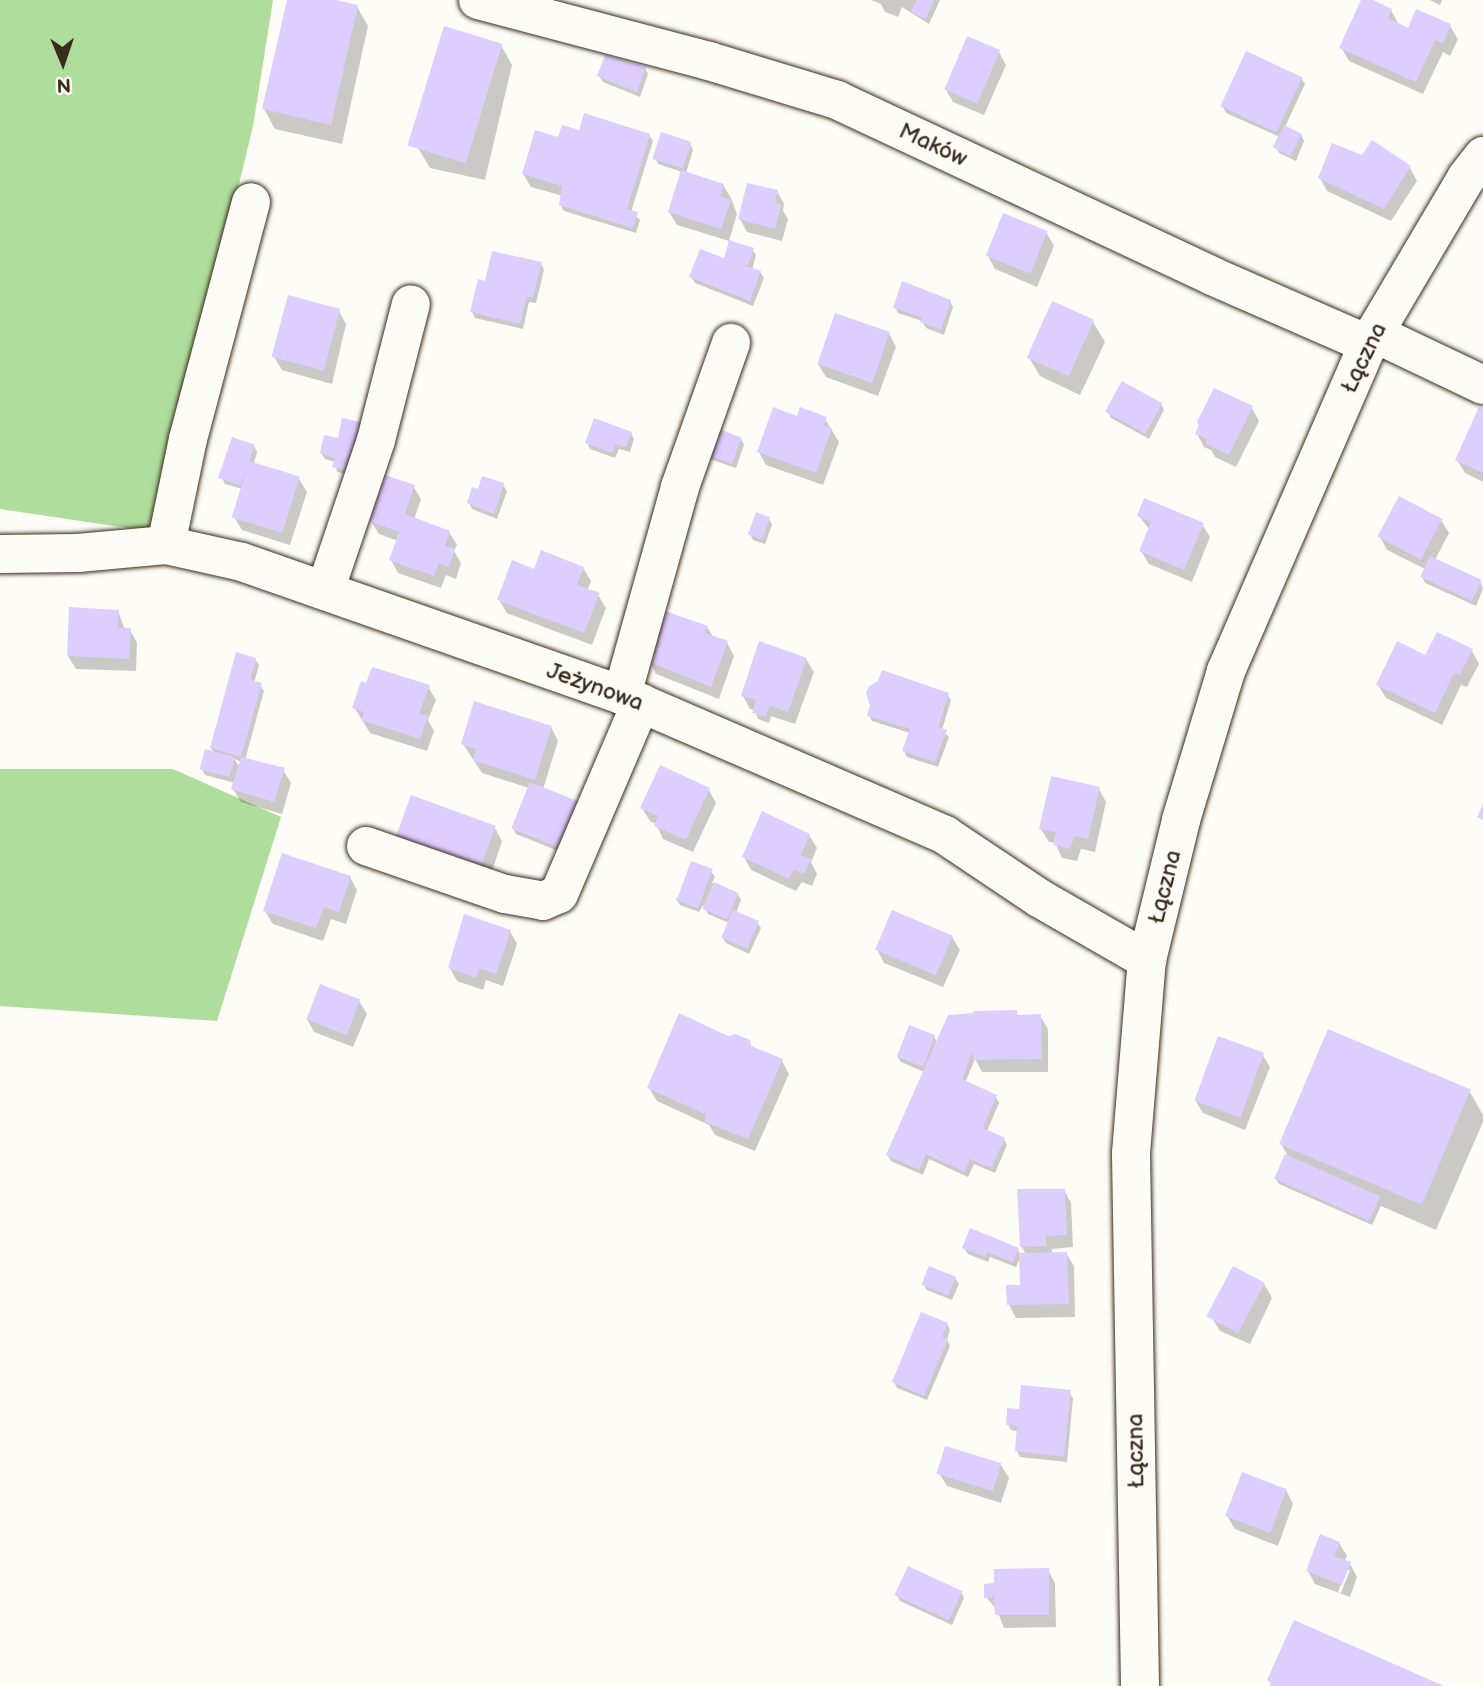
<!DOCTYPE html>
<meta charset="utf-8">
<style>
body{margin:0}
#map{position:relative;width:1483px;height:1686px;overflow:hidden;background:#fdfcf7;font-family:"Balsamiq Sans",sans-serif}
div>[style]{position:absolute}
[style*='--x']{left:calc(var(--x)*1px);top:calc(var(--y)*1px);width:calc(var(--w)*1px);rotate:calc(var(--a)*1deg)}
.green>*{inset:0;background:#afdd9c}
.shadow>*{inset:0;background:#0003}
.building>*{inset:0;background:#decdff;transform-origin:0 0}
.roads{filter:drop-shadow(0 0 2px #3b2a1e) drop-shadow(0 0 2px #3b2a1e)}
.minor>*{height:38px;margin:-19px;padding:0 19px;transform-origin:19px;border-radius:19px;background:#fdfcf7}
span{translate:-50% -50%;white-space:nowrap;text-align:center;line-height:1.15;-webkit-text-stroke:5px #fdfcf7;paint-order:stroke}
.street-label{font-size:23px;color:#3b2a1e}
.north{position:absolute;left:28px;top:28px;width:70px;height:70px;-webkit-text-stroke:5px #fdfcf7;paint-order:stroke;rotate:178deg;font-size:19px;font-weight:700;line-height:28px;text-align:center;color:#3b2a1e}
.north::after{content:'';display:block;margin:auto;width:24px;height:32px;background:#3b2a1e;clip-path:polygon(50% 0,100% 100%,50% 72%,0 100%)}
</style>
<div id="map">
<div class="green">
<div style="clip-path:polygon(0 0,273px 0,253px 126px,155px 532px,0 509px)"></div>
<div style="clip-path:polygon(0 769px,173px 769px,281px 817px,217px 1021px,0 1006px)"></div>
</div>
<div class="shadow">
<div style="clip-path:polygon(289px 0,328px 0,357px 7px,368px 26px,342px 144px,275px 129px,264px 109px)"></div>
<div style="clip-path:polygon(940px 0,929px 24px,902px 7px,898px 17px,885px 12px,881px 4px,871px 0)"></div>
<div style="clip-path:polygon(1363px 0,1391px 10px,1398px 23px,1409px 30px,1450px 26px,1458px 39px,1450px 56px,1443px 52px,1423px 94px,1349px 61px,1341px 47px)"></div>
<div style="clip-path:polygon(1430px 0,1442px 0,1440px 5px)"></div>
<div style="clip-path:polygon(501px 45px,512px 65px,485px 180px,430px 168px,418px 148px)"></div>
<div style="clip-path:polygon(999px 52px,1006px 65px,984px 115px,953px 102px,945px 88px)"></div>
<div style="clip-path:polygon(615px 58px,645px 68px,648px 74px,640px 97px,603px 82px,599px 76px)"></div>
<div style="clip-path:polygon(1301px 78px,1305px 84px,1285px 127px,1301px 135px,1304px 141px,1296px 161px,1279px 153px,1276px 147px,1280px 137px,1226px 113px,1223px 107px)"></div>
<div style="clip-path:polygon(578px 132px,649px 135px,653px 141px,631px 212px,640px 220px,636px 233px,564px 211px,560px 204px,563px 196px,531px 187px,523px 174px,559px 139px)"></div>
<div style="clip-path:polygon(690px 144px,693px 150px,686px 173px,723px 185px,731px 198px,737px 214px,729px 241px,677px 225px,669px 212px,682px 172px,658px 164px,655px 158px)"></div>
<div style="clip-path:polygon(1362px 157px,1410px 168px,1417px 181px,1391px 221px,1327px 191px,1320px 178px)"></div>
<div style="clip-path:polygon(777px 191px,784px 204px,783px 211px,788px 219px,782px 241px,747px 232px,740px 219px)"></div>
<div style="clip-path:polygon(1046px 232px,1054px 246px,1037px 287px,995px 269px,988px 256px)"></div>
<div style="clip-path:polygon(752px 249px,756px 255px,752px 270px,760px 272px,764px 278px,753px 306px,695px 283px,691px 277px)"></div>
<div style="clip-path:polygon(541px 264px,544px 270px,536px 303px,529px 302px,523px 329px,475px 318px,472px 312px,486px 283px)"></div>
<div style="clip-path:polygon(950px 301px,953px 307px,944px 335px,926px 328px,922px 321px,898px 313px,895px 307px)"></div>
<div style="clip-path:polygon(339px 311px,346px 324px,332px 384px,282px 370px,274px 357px)"></div>
<div style="clip-path:polygon(1093px 322px,1105px 342px,1080px 395px,1040px 376px,1028px 356px)"></div>
<div style="clip-path:polygon(889px 333px,896px 347px,878px 396px,826px 377px,818px 364px)"></div>
<div style="clip-path:polygon(1161px 404px,1164px 410px,1149px 439px,1111px 418px,1108px 412px)"></div>
<div style="clip-path:polygon(1252px 408px,1259px 421px,1236px 467px,1215px 457px,1211px 450px,1204px 447px,1197px 434px,1199px 422px)"></div>
<div style="clip-path:polygon(1483px 411px,1483px 482px,1465px 473px,1457px 460px)"></div>
<div style="clip-path:polygon(798px 418px,825px 419px,839px 442px,823px 485px,766px 465px,759px 452px)"></div>
<div style="clip-path:polygon(631px 433px,634px 439px,630px 452px,619px 449px,615px 458px,590px 449px,587px 443px)"></div>
<div style="clip-path:polygon(741px 439px,744px 445px,736px 468px,707px 458px,704px 452px)"></div>
<div style="clip-path:polygon(339px 440px,357px 477px,337px 472px,335px 462px,325px 459px,321px 453px)"></div>
<div style="clip-path:polygon(254px 446px,257px 452px,254px 464px,299px 479px,307px 492px,290px 545px,242px 530px,234px 517px,242px 489px,225px 484px,222px 478px)"></div>
<div style="clip-path:polygon(503px 485px,507px 491px,497px 519px,472px 509px,469px 503px,479px 492px)"></div>
<div style="clip-path:polygon(413px 486px,421px 499px,414px 520px,449px 532px,457px 545px,454px 551px,461px 563px,456px 579px,446px 575px,441px 588px,398px 573px,391px 560px,398px 541px,379px 534px,371px 521px)"></div>
<div style="clip-path:polygon(1139px 516px,1202px 524px,1210px 537px,1192px 582px,1149px 564px,1141px 551px,1150px 530px)"></div>
<div style="clip-path:polygon(769px 519px,772px 525px,765px 544px,753px 540px,750px 534px)"></div>
<div style="clip-path:polygon(1441px 520px,1449px 533px,1435px 560px,1480px 581px,1483px 589px,1476px 606px,1425px 583px,1422px 577px,1425px 569px,1387px 550px,1380px 537px)"></div>
<div style="clip-path:polygon(583px 568px,591px 581px,587px 591px,598px 595px,606px 608px,592px 645px,507px 613px,499px 600px,535px 571px)"></div>
<div style="clip-path:polygon(118px 611px,125px 630px,130px 630px,137px 643px,136px 671px,76px 669px,68px 656px)"></div>
<div style="clip-path:polygon(707px 627px,714px 638px,727px 643px,734px 656px,719px 699px,656px 674px,649px 660px)"></div>
<div style="clip-path:polygon(1472px 651px,1479px 664px,1467px 687px,1461px 685px,1442px 725px,1386px 698px,1378px 685px)"></div>
<div style="clip-path:polygon(evenodd,255px 659px,259px 665px,254px 683px,260px 685px,264px 691px,245px 760px,283px 770px,291px 783px,282px 814px,241px 802px,233px 789px,235px 783px,205px 775px,202px 769px,215px 754px,211px 748px,255px 659px,234px 759px,242px 762px,240px 769px,237px 763px,234px 759px)"></div>
<div style="clip-path:polygon(806px 659px,814px 672px,795px 724px,771px 716px,769px 723px,758px 719px,755px 710px,750px 709px,743px 696px)"></div>
<div style="clip-path:polygon(428px 687px,436px 700px,428px 720px,434px 731px,427px 751px,370px 733px,354px 707px)"></div>
<div style="clip-path:polygon(947px 694px,951px 700px,942px 730px,949px 737px,938px 767px,907px 757px,904px 751px,910px 733px,872px 721px,869px 715px)"></div>
<div style="clip-path:polygon(551px 727px,558px 741px,543px 789px,563px 853px,516px 834px,513px 828px,529px 788px,482px 773px,463px 744px)"></div>
<div style="clip-path:polygon(1099px 789px,1106px 802px,1095px 852px,1081px 849px,1077px 861px,1062px 858px,1055px 843px,1049px 842px,1041px 829px)"></div>
<div style="clip-path:polygon(709px 790px,716px 803px,693px 852px,663px 839px,656px 824px,650px 821px,642px 808px)"></div>
<div style="clip-path:polygon(495px 828px,502px 841px,488px 883px,405px 855px)"></div>
<div style="clip-path:polygon(809px 835px,817px 848px,811px 862px,817px 874px,812px 886px,802px 882px,796px 891px,751px 870px,744px 857px)"></div>
<div style="clip-path:polygon(711px 871px,715px 877px,712px 883px,738px 894px,741px 900px,736px 913px,757px 922px,761px 928px,749px 954px,726px 943px,722px 937px,729px 923px,708px 914px,703px 905px,699px 912px,680px 905px,676px 899px)"></div>
<div style="clip-path:polygon(350px 877px,357px 890px,346px 924px,331px 919px,323px 941px,273px 924px,265px 911px)"></div>
<div style="clip-path:polygon(510px 931px,517px 944px,503px 986px,486px 980px,483px 990px,457px 981px,450px 968px)"></div>
<div style="clip-path:polygon(952px 937px,960px 950px,943px 987px,884px 963px,877px 949px)"></div>
<div style="clip-path:polygon(359px 1001px,367px 1014px,353px 1047px,314px 1032px,307px 1019px)"></div>
<div style="clip-path:polygon(1016px 1012px,1018px 1016px,1040px 1016px,1048px 1029px,1048px 1072px,982px 1072px,975px 1059px,965px 1083px,996px 1097px,999px 1103px,987px 1131px,1004px 1139px,1007px 1145px,995px 1173px,974px 1164px,968px 1177px,929px 1159px,923px 1175px,891px 1161px,888px 1155px,924px 1072px,901px 1062px,897px 1056px,934px 1036px,937px 1043px)"></div>
<div style="clip-path:polygon(728px 1038px,749px 1042px,753px 1049px,782px 1061px,789px 1074px,755px 1151px,715px 1135px,709px 1125px,657px 1101px,649px 1088px)"></div>
<div style="clip-path:polygon(1262px 1054px,1270px 1067px,1245px 1130px,1203px 1113px,1195px 1100px)"></div>
<div style="clip-path:polygon(1470px 1092px,1483px 1115px,1483px 1122px,1436px 1230px,1381px 1206px,1372px 1225px,1279px 1184px,1275px 1178px,1287px 1154px,1281px 1144px)"></div>
<div style="clip-path:polygon(1064px 1190px,1071px 1203px,1073px 1247px,1052px 1249px,1052px 1254px,1066px 1253px,1074px 1266px,1075px 1317px,1016px 1318px,1009px 1305px,1021px 1287px,1021px 1256px,1016px 1267px,990px 1257px,988px 1262px,968px 1254px,964px 1248px,1018px 1250px,1021px 1255px,1026px 1255px,1022px 1247px)"></div>
<div style="clip-path:polygon(955px 1278px,959px 1284px,952px 1300px,927px 1290px,923px 1284px)"></div>
<div style="clip-path:polygon(1264px 1284px,1272px 1298px,1250px 1344px,1220px 1331px,1212px 1318px)"></div>
<div style="clip-path:polygon(947px 1324px,950px 1330px,947px 1340px,950px 1346px,927px 1400px,897px 1388px,894px 1382px)"></div>
<div style="clip-path:polygon(1069px 1392px,1073px 1398px,1067px 1462px,1020px 1457px,1017px 1451px,1019px 1431px,1011px 1430px,1008px 1424px,1020px 1411px)"></div>
<div style="clip-path:polygon(1001px 1465px,1009px 1478px,1001px 1503px,947px 1486px,939px 1473px)"></div>
<div style="clip-path:polygon(1286px 1490px,1293px 1504px,1278px 1546px,1235px 1529px,1227px 1516px)"></div>
<div style="clip-path:polygon(evenodd,1339px 1543px,1347px 1556px,1344px 1562px,1350px 1564px,1357px 1577px,1350px 1597px,1315px 1584px,1308px 1571px,1339px 1543px,1346px 1570px,1350px 1570px,1341px 1593px,1338px 1592px,1346px 1570px)"></div>
<div style="clip-path:polygon(1048px 1570px,1055px 1583px,1056px 1627px,1004px 1628px,997px 1610px,986px 1597px)"></div>
<div style="clip-path:polygon(961px 1592px,964px 1598px,952px 1625px,900px 1601px,897px 1595px)"></div>
</div>
<div class="building">
<div style="clip-path:polygon(287px 0,336px 0,358px 5px,331px 125px,262px 109px)"></div>
<div style="clip-path:polygon(917px 0,934px 0,926px 19px,911px 12px)"></div>
<div style="clip-path:polygon(1361px 0,1373px 0,1392px 9px,1388px 18px,1408px 28px,1416px 9px,1451px 24px,1443px 43px,1435px 40px,1416px 82px,1339px 48px)"></div>
<div style="left:444px;top:26px;width:61px;height:125px;rotate:17deg"></div>
<div style="left:967px;top:36px;width:36px;height:58px;rotate:23deg"></div>
<div style="left:1246px;top:51px;width:62px;height:61px;rotate:25deg"></div>
<div style="clip-path:polygon(605px 55px,646px 67px,637px 92px,597px 76px)"></div>
<div style="clip-path:polygon(584px 113px,650px 134px,627px 209px,638px 212px,633px 228px,559px 205px,562px 186px,522px 174px,535px 130px,558px 137px,562px 125px,579px 130px)"></div>
<div style="left:1284px;top:125px;width:20px;height:25px;rotate:27deg"></div>
<div style="left:661px;top:132px;width:32px;height:28px;rotate:18deg"></div>
<div style="clip-path:polygon(1372px 140px,1411px 166px,1384px 209px,1318px 178px,1332px 143px,1362px 155px)"></div>
<div style="clip-path:polygon(681px 170px,724px 184px,720px 196px,731px 200px,721px 229px,668px 212px)"></div>
<div style="clip-path:polygon(747px 183px,778px 190px,775px 202px,781px 205px,775px 229px,738px 219px)"></div>
<div style="left:1003px;top:213px;width:48px;height:46px;rotate:22deg"></div>
<div style="clip-path:polygon(729px 240px,754px 248px,748px 265px,743px 265px,761px 271px,750px 301px,689px 277px,700px 249px,724px 258px)"></div>
<div style="clip-path:polygon(492px 251px,542px 262px,533px 297px,526px 297px,520px 324px,470px 312px,478px 279px,485px 281px)"></div>
<div style="clip-path:polygon(902px 281px,951px 300px,941px 330px,920px 322px,922px 317px,893px 308px)"></div>
<div style="left:288px;top:295px;width:54px;height:64px;rotate:15deg"></div>
<div style="left:1052px;top:301px;width:46px;height:62px;rotate:24deg"></div>
<div style="left:835px;top:313px;width:58px;height:54px;rotate:19deg"></div>
<div style="left:1122px;top:381px;width:46px;height:35px;rotate:29deg"></div>
<div style="clip-path:polygon(1214px 388px,1253px 406px,1229px 455px,1206px 444px,1207px 439px,1195px 434px,1199px 425px,1197px 422px)"></div>
<div style="clip-path:polygon(773px 407px,797px 416px,800px 407px,827px 417px,824px 426px,832px 428px,816px 473px,757px 452px)"></div>
<div style="clip-path:polygon(1479px 407px,1483px 409px,1483px 473px,1455px 460px)"></div>
<div style="clip-path:polygon(342px 418px,366px 423px,354px 472px,332px 467px,335px 458px,320px 453px,324px 435px,338px 438px)"></div>
<div style="clip-path:polygon(594px 418px,632px 432px,626px 447px,615px 444px,612px 453px,585px 443px)"></div>
<div style="left:711px;top:426px;width:33px;height:28px;rotate:21deg"></div>
<div style="left:232px;top:437px;width:24px;height:43px;rotate:19deg"></div>
<div style="left:249px;top:461px;width:53px;height:59px;rotate:17deg"></div>
<div style="clip-path:polygon(385px 475px,415px 485px,405px 514px,450px 531px,445px 546px,455px 549px,449px 567px,439px 563px,434px 576px,389px 560px,399px 532px,369px 521px)"></div>
<div style="clip-path:polygon(482px 476px,504px 483px,494px 514px,467px 503px,472px 487px,478px 489px)"></div>
<div style="left:1399px;top:496px;width:49px;height:46px;rotate:28deg"></div>
<div style="clip-path:polygon(1144px 498px,1204px 523px,1184px 570px,1139px 551px,1151px 522px,1137px 516px)"></div>
<div style="left:756px;top:512px;width:15px;height:24px;rotate:20deg"></div>
<div style="clip-path:polygon(541px 550px,584px 567px,577px 585px,600px 593px,584px 633px,497px 600px,512px 560px,534px 569px)"></div>
<div style="left:1430px;top:556px;width:57px;height:23px;rotate:25deg"></div>
<div style="clip-path:polygon(69px 607px,119px 610px,118px 628px,131px 628px,129px 659px,67px 656px)"></div>
<div style="clip-path:polygon(665px 611px,708px 626px,705px 633px,728px 641px,711px 687px,647px 661px)"></div>
<div style="clip-path:polygon(1437px 632px,1473px 649px,1460px 675px,1454px 673px,1435px 713px,1376px 685px,1397px 641px,1425px 655px)"></div>
<div style="clip-path:polygon(759px 641px,807px 658px,788px 712px,770px 705px,766px 717px,752px 713px,756px 700px,741px 696px)"></div>
<div style="clip-path:polygon(236px 652px,256px 658px,250px 680px,262px 683px,241px 757px,285px 768px,274px 802px,231px 789px,241px 757px,210px 748px)"></div>
<div style="clip-path:polygon(372px 667px,430px 685px,419px 713px,428px 716px,420px 739px,361px 720px,364px 712px,352px 708px,361px 681px,366px 683px)"></div>
<div style="clip-path:polygon(882px 670px,949px 693px,938px 727px,947px 730px,935px 762px,902px 751px,910px 729px,867px 716px,870px 705px,866px 693px,869px 686px,878px 681px)"></div>
<div style="clip-path:polygon(474px 701px,552px 726px,535px 780px,473px 760px,476px 749px,461px 744px)"></div>
<div style="left:205px;top:749px;width:31px;height:21px;rotate:15deg"></div>
<div style="clip-path:polygon(660px 765px,710px 788px,686px 840px,654px 826px,658px 816px,640px 808px)"></div>
<div style="clip-path:polygon(1051px 776px,1100px 787px,1088px 839px,1074px 836px,1070px 849px,1053px 845px,1056px 832px,1039px 829px)"></div>
<div style="left:530px;top:782px;width:53px;height:50px;rotate:22deg"></div>
<div style="left:411px;top:795px;width:90px;height:50px;rotate:20deg"></div>
<div style="clip-path:polygon(1483px 804px,1483px 820px,1477px 817px)"></div>
<div style="clip-path:polygon(762px 811px,810px 834px,801px 855px,811px 859px,804px 874px,794px 870px,789px 879px,742px 857px)"></div>
<div style="clip-path:polygon(282px 853px,351px 876px,339px 912px,324px 907px,316px 928px,263px 911px)"></div>
<div style="left:691px;top:861px;width:23px;height:42px;rotate:20deg"></div>
<div style="left:714px;top:882px;width:27px;height:29px;rotate:24deg"></div>
<div style="left:733px;top:910px;width:28px;height:30px;rotate:23deg"></div>
<div style="left:892px;top:910px;width:66px;height:43px;rotate:23deg"></div>
<div style="clip-path:polygon(464px 914px,511px 930px,496px 974px,479px 968px,476px 978px,448px 968px)"></div>
<div style="left:320px;top:984px;width:43px;height:38px;rotate:21deg"></div>
<div style="clip-path:polygon(1017px 1010px,1017px 1015px,1041px 1014px,1042px 1059px,973px 1060px,973px 1051px,962px 1079px,997px 1095px,983px 1128px,1005px 1138px,991px 1168px,970px 1159px,965px 1172px,926px 1154px,919px 1170px,886px 1155px,948px 1015px,973px 1013px,973px 1011px)"></div>
<div style="clip-path:polygon(679px 1013px,728px 1036px,735px 1034px,750px 1040px,751px 1046px,783px 1059px,748px 1139px,705px 1122px,705px 1114px,647px 1088px)"></div>
<div style="left:909px;top:1025px;width:28px;height:34px;rotate:21deg"></div>
<div style="left:1328px;top:1029px;width:155px;height:125px;rotate:23deg"></div>
<div style="left:1218px;top:1036px;width:49px;height:69px;rotate:20deg"></div>
<div style="left:1285px;top:1154px;width:104px;height:27px;rotate:24deg"></div>
<div style="clip-path:polygon(1017px 1189px,1065px 1189px,1067px 1235px,1046px 1236px,1046px 1246px,1020px 1247px)"></div>
<div style="clip-path:polygon(970px 1228px,1019px 1248px,1013px 1262px,987px 1252px,985px 1257px,962px 1248px)"></div>
<div style="clip-path:polygon(1067px 1252px,1069px 1304px,1007px 1305px,1006px 1285px,1020px 1285px,1019px 1253px)"></div>
<div style="left:929px;top:1266px;width:29px;height:20px;rotate:22deg"></div>
<div style="left:1233px;top:1266px;width:36px;height:57px;rotate:28deg"></div>
<div style="clip-path:polygon(921px 1312px,948px 1323px,942px 1337px,948px 1339px,924px 1396px,892px 1382px)"></div>
<div style="clip-path:polygon(1021px 1385px,1071px 1390px,1064px 1457px,1015px 1451px,1017px 1426px,1006px 1425px,1007px 1411px,1007px 1408px,1019px 1409px)"></div>
<div style="left:945px;top:1446px;width:59px;height:29px;rotate:17deg"></div>
<div style="left:1242px;top:1472px;width:48px;height:47px;rotate:21deg"></div>
<div style="clip-path:polygon(1320px 1534px,1340px 1542px,1334px 1556px,1351px 1562px,1342px 1585px,1306px 1571px)"></div>
<div style="left:908px;top:1566px;width:60px;height:32px;rotate:25deg"></div>
<div style="clip-path:polygon(1049px 1568px,1049px 1615px,995px 1615px,994px 1597px,984px 1598px,984px 1584px,994px 1583px,994px 1569px)"></div>
<div style="clip-path:polygon(1294px 1620px,1444px 1686px,1269px 1686px,1271px 1683px,1267px 1680px)"></div>
</div>
<div class="roads">
<div class="minor">
<div style="--x:478;--y:0;--w:239;--a:14.8"></div>
<div style="--x:709;--y:61;--w:134;--a:16.9"></div>
<div style="--x:837;--y:100;--w:414;--a:25.1"></div>
<div style="--x:1212;--y:276;--w:170;--a:23.6"></div>
<div style="--x:1374;--y:333;--w:121;--a:25.5"></div>
<div style="--x:166;--y:545;--w:108;--a:-78.3"></div>
<div style="--x:188;--y:439;--w:245;--a:-75.1"></div>
<div style="--x:0;--y:554;--w:78;--a:-0.7"></div>
<div style="--x:78;--y:553;--w:88;--a:-5.2"></div>
<div style="--x:166;--y:545;--w:78;--a:12.6"></div>
<div style="--x:242;--y:562;--w:403;--a:19.3"></div>
<div style="--x:622;--y:695;--w:352;--a:23.4"></div>
<div style="--x:945;--y:835;--w:113;--a:33.8"></div>
<div style="--x:1039;--y:898;--w:125;--a:29.9"></div>
<div style="--x:325;--y:591;--w:159;--a:-71.3"></div>
<div style="--x:376;--y:440;--w:140;--a:-75.6"></div>
<div style="--x:622;--y:695;--w:216;--a:-74.4"></div>
<div style="--x:680;--y:487;--w:153;--a:-70.5"></div>
<div style="--x:366;--y:846;--w:147;--a:19.1"></div>
<div style="--x:505;--y:894;--w:39;--a:10"></div>
<div style="--x:543;--y:901;--w:17;--a:-24"></div>
<div style="--x:559;--y:894;--w:208;--a:-66.8"></div>
<div style="--x:1140;--y:1686;--w:533;--a:-90.97"></div>
<div style="--x:1131;--y:1153;--w:194;--a:-85.3"></div>
<div style="--x:1147;--y:960;--w:144;--a:-76.3"></div>
<div style="--x:1181;--y:820;--w:156;--a:-73.2"></div>
<div style="--x:1226;--y:671;--w:357;--a:-66.5"></div>
<div style="--x:1368;--y:344;--w:193;--a:-59.4"></div>
<div style="--x:1466;--y:178;--w:28;--a:-52"></div>
</div>
</div>
<div class="street-label">
<span style="left:933px;top:145px;rotate:25deg">Maków</span>
<span style="left:1364px;top:358px;rotate:-64deg">Łączna</span>
<span style="left:595px;top:687px;rotate:20deg">Jeżynowa</span>
<span style="left:1165px;top:887px;rotate:-76deg">Łączna</span>
<span style="left:1136px;top:1451px;rotate:-91deg">Łączna</span>
</div>
<div class="north">N</div>
</div>
